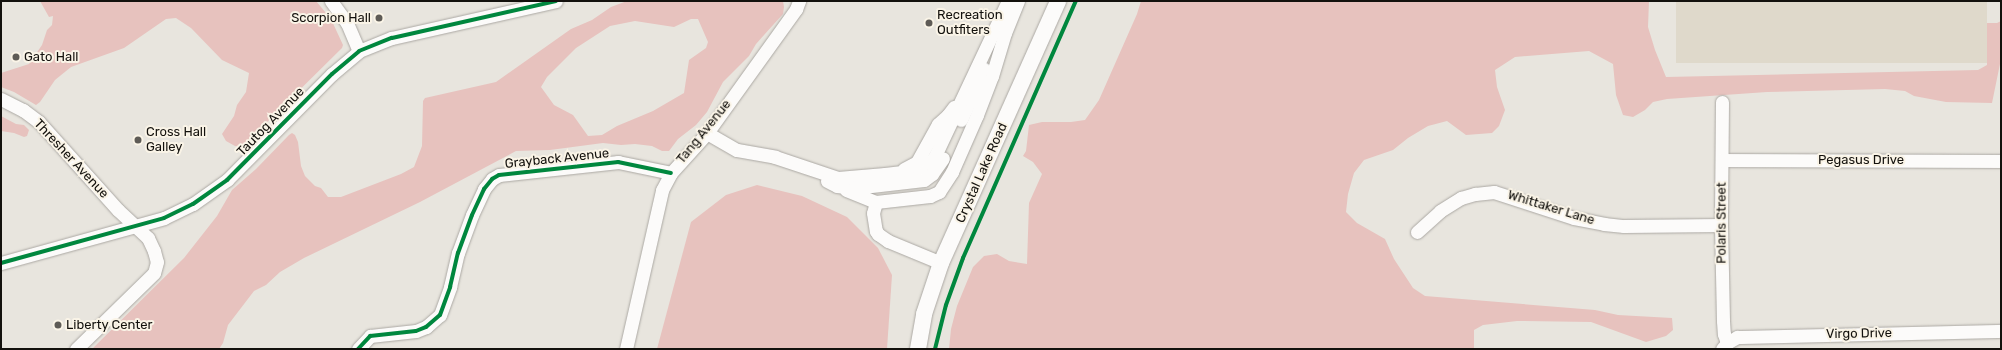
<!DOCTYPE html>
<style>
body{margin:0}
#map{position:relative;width:2002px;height:350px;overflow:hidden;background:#e8e5de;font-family:Rubik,sans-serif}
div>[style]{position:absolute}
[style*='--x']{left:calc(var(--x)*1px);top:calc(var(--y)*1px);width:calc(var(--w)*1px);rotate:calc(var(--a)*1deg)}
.built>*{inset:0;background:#dfd9cb;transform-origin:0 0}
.green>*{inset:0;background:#e7c2be}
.roads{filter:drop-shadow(0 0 1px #aba8a3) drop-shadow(0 0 1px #aba8a3)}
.minor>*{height:13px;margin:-6.5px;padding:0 6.5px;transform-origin:6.5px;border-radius:6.5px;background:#fcfbfa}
.tertiary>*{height:16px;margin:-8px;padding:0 8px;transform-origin:8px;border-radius:8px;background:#fcfbfa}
.cycleway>*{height:4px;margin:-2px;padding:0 2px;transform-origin:2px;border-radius:2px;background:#00873e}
.dots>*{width:11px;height:11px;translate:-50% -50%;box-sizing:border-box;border:2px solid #faf4e7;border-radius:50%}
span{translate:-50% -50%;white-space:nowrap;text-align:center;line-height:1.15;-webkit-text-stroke:4px #faf4e7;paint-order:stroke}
.poi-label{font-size:13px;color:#13110d}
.left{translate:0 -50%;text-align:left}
.right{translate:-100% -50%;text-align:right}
.street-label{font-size:13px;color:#13110d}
.frame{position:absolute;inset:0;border:2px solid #13110d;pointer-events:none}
</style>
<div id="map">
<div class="built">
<div style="left:1676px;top:1px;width:311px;height:62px"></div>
</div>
<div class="green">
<div style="clip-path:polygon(40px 1px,316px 1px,331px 19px,343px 45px,342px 48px,242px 147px,235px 146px,226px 141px,222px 134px,234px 116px,237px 105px,246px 92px,249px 73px,222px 60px,191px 28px,176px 18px,166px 19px,124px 48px,71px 67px,55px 80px,40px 102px,36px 105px,14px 92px,1px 87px,1px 73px,29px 64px,42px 45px,47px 30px,52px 25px,53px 16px,49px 17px)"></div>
<div style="clip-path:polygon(evenodd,627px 1px,783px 1px,784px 7px,783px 14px,756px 44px,749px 56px,723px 82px,707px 112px,696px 125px,678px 139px,669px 151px,662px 151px,652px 146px,635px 144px,621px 145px,603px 143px,550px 150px,516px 151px,420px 202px,304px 258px,280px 272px,266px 285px,254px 291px,228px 325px,223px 343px,219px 349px,92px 349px,184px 258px,217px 216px,232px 190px,256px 169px,289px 135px,292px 133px,295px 135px,298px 142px,301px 166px,305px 176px,315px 186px,321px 188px,328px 197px,341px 197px,401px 174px,414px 167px,422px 146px,423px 101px,425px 98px,496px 82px,571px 29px,592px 20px,611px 7px,627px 1px,691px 19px,698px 19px,708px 42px,706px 48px,689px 60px,684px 93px,653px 111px,617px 126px,602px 135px,588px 136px,573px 115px,554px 105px,541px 87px,547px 77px,576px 48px,610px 26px,635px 21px,674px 27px,691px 19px)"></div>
<div style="clip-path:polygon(1141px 1px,1649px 1px,1648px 27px,1655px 50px,1666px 77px,1978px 70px,1987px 65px,1987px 23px,1997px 23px,2001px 21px,2001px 59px,1992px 103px,1946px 102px,1914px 96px,1905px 91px,1885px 89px,1767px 92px,1667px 99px,1653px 102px,1645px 110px,1633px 117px,1623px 115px,1616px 95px,1613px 64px,1589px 51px,1515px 57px,1495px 70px,1497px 87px,1505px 110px,1499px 126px,1492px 133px,1466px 135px,1447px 121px,1428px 126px,1408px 138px,1393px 150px,1364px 160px,1354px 173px,1348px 194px,1346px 212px,1357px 223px,1385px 239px,1394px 259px,1413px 288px,1425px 296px,1595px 310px,1618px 315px,1672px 318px,1673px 330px,1666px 336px,1646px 342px,1591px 322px,1517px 321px,1483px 325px,1474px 330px,1474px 349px,949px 349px,951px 329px,957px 306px,973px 267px,984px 256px,997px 254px,1009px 261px,1027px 264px,1029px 203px,1042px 174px,1033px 162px,1023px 156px,1026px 151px,1029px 125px,1042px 122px,1071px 122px,1085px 120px,1099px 100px,1137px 14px)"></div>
<div style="clip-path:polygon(1px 116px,16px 124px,24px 125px,29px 130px,27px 136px,24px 137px,14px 133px,1px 131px)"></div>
<div style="clip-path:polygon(757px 185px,802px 196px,847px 217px,878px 248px,892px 275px,887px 349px,657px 349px,691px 222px,726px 195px)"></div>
</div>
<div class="roads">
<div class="minor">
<div style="--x:331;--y:1;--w:27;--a:54"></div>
<div style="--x:347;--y:23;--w:30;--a:67"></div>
<div style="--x:1;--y:99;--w:25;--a:27"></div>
<div style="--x:23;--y:110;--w:20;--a:37"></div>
<div style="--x:39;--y:122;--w:118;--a:48.1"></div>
<div style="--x:118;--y:210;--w:41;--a:43"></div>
<div style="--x:148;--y:238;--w:14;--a:65"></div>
<div style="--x:154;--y:251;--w:11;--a:75"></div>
<div style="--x:157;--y:262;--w:11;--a:105"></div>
<div style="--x:154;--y:273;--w:109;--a:135.7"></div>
<div style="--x:1722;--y:102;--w:123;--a:90.5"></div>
<div style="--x:1721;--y:225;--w:96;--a:88.8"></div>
<div style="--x:1723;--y:321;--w:13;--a:86"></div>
<div style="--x:1724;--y:334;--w:9;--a:72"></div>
<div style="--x:961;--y:120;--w:56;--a:-65.7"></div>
<div style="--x:707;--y:133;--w:34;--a:30"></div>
<div style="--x:737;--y:150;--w:39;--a:10"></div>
<div style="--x:775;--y:157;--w:66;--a:18.4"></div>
<div style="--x:838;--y:178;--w:47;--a:-4.9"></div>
<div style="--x:885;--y:174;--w:34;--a:-7"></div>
<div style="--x:919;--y:170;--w:5;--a:-22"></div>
<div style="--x:924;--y:168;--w:14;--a:-45"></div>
<div style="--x:934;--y:158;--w:174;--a:-64.8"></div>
<div style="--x:1722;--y:160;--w:279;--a:0.2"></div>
<div style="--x:904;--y:169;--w:15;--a:-28"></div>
<div style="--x:917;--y:162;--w:43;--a:-61.1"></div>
<div style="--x:938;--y:124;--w:13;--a:-42"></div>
<div style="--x:948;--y:115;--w:10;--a:-53"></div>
<div style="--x:827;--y:181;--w:11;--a:27"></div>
<div style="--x:837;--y:186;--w:17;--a:7"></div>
<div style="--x:854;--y:188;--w:70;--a:-6.5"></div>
<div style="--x:924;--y:180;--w:10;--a:-37"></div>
<div style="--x:932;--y:174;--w:19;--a:-55"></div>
<div style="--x:846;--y:190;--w:32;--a:22"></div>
<div style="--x:876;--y:202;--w:54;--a:-6.3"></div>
<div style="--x:930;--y:196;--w:10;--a:-24"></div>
<div style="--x:939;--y:192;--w:24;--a:-57"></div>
<div style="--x:952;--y:172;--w:62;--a:-66.3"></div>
<div style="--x:977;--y:115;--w:42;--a:-69"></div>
<div style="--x:992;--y:76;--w:45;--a:-73.2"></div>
<div style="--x:1005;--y:33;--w:35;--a:-68"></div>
<div style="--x:876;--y:202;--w:11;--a:105"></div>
<div style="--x:873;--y:213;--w:18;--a:81"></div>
<div style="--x:876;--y:231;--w:4;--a:56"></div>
<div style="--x:878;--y:234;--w:12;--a:35"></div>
<div style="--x:888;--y:241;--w:57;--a:22.5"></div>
<div style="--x:1417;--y:232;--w:31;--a:-42"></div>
<div style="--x:1440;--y:211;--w:25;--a:-32"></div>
<div style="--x:1461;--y:198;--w:15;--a:-16"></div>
<div style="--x:1475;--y:194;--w:19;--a:-6"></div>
<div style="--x:1494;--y:192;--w:84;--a:18"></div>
<div style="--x:1574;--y:218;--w:31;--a:11"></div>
<div style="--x:1604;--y:224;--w:20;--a:6"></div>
<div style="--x:1624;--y:226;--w:97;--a:-0.6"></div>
<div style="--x:1;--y:263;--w:169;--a:-15.4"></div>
<div style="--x:164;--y:218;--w:32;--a:-26"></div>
<div style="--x:193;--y:204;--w:42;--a:-35.2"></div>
<div style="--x:227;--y:180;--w:149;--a:-45.3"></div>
<div style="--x:332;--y:74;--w:35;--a:-40"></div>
<div style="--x:359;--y:51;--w:35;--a:-22"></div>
<div style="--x:392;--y:38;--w:168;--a:-12.7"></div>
<div style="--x:358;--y:349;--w:18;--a:-47"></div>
<div style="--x:370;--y:336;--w:46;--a:-6.2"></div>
<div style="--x:416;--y:331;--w:11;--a:-22"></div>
<div style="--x:426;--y:327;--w:18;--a:-41"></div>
<div style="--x:440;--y:315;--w:30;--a:-70"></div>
<div style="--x:450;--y:287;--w:35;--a:-77"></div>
<div style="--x:458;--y:253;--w:40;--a:-69.8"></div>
<div style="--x:472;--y:215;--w:29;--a:-65"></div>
<div style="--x:484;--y:189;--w:13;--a:-51"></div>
<div style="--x:492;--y:179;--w:8;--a:-30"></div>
<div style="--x:499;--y:175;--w:120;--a:-6.2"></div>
<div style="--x:618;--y:162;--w:54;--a:11.7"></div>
<div style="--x:626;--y:349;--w:163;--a:-77.2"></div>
<div style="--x:662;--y:190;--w:19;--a:-62"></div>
<div style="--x:671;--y:173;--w:54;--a:-48"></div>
<div style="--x:707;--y:133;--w:153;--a:-54.3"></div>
<div style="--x:796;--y:9;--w:9;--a:-69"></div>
<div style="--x:1722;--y:349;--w:8;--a:-50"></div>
<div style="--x:1727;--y:343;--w:12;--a:-31"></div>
<div style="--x:1737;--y:337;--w:264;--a:-1.3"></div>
</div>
<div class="tertiary">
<div style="--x:918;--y:349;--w:36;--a:-80"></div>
<div style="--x:924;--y:314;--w:54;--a:-71.6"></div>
<div style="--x:941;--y:263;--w:287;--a:-65.9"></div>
</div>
</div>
<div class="cycleway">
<div style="--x:1;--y:263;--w:169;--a:-15.4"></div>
<div style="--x:164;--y:218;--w:32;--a:-26"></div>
<div style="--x:193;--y:204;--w:42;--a:-35.2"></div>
<div style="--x:227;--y:180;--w:149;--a:-45.3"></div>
<div style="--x:332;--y:74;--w:35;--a:-40"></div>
<div style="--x:359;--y:51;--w:35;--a:-22"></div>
<div style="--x:392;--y:38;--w:168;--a:-12.7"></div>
<div style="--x:358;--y:349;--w:18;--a:-47"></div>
<div style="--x:370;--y:336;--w:46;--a:-6.2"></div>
<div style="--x:416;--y:331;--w:11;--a:-22"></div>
<div style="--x:426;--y:327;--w:18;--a:-41"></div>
<div style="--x:440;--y:315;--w:30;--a:-70"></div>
<div style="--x:450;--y:287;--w:35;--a:-77"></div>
<div style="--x:458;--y:253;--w:40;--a:-69.8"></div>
<div style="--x:472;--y:215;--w:29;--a:-65"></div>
<div style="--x:484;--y:189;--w:13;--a:-51"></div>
<div style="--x:492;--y:179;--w:8;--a:-30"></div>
<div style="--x:499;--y:175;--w:120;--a:-6.2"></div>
<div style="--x:618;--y:162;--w:54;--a:11.7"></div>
<div style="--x:935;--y:349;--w:45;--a:-76"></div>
<div style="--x:946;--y:305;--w:50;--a:-70.1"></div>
<div style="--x:963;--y:258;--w:281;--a:-66.3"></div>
</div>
<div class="dots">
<div style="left:379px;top:18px;background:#5e5b56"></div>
<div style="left:929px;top:23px;background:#5e5b56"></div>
<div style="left:16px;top:57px;background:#5e5b56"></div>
<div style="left:138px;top:140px;background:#5e5b56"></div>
<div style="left:58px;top:325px;background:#5e5b56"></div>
</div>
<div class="poi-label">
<span class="left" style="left:937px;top:23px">Recreation<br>Outfiters</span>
<span class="right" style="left:371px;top:18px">Scorpion Hall</span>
<span class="left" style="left:24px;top:57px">Gato Hall</span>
<span class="left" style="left:146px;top:140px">Cross Hall<br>Galley</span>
<span class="left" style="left:66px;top:325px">Liberty Center</span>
</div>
<div class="street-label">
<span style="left:271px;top:122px;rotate:-46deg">Tautog Avenue</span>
<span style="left:704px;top:132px;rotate:-51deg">Tang Avenue</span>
<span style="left:71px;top:159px;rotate:47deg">Thresher Avenue</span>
<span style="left:557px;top:159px;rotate:-6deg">Grayback Avenue</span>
<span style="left:1861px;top:160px">Pegasus Drive</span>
<span style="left:982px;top:173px;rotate:-66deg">Crystal Lake Road</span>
<span style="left:1551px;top:208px;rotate:17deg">Whittaker Lane</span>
<span style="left:1722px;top:223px;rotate:-90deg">Polaris Street</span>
<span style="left:1859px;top:334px;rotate:-1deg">Virgo Drive</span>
</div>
<div class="frame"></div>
</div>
